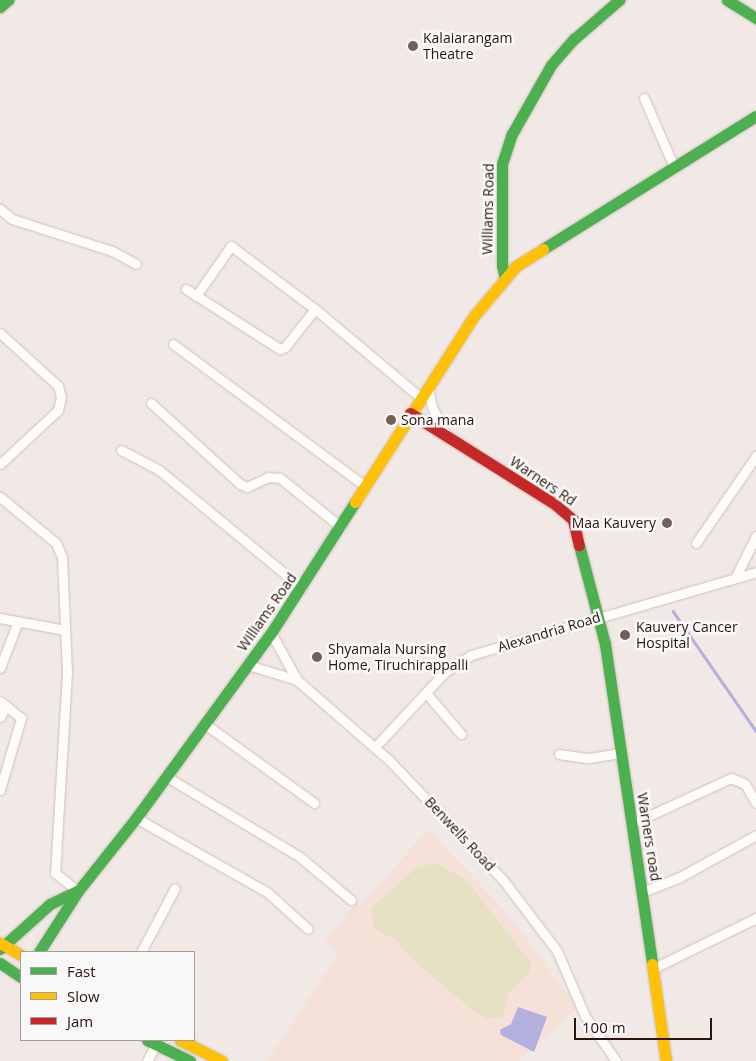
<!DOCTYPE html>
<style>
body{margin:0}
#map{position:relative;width:756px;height:1061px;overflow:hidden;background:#f1e9e6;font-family:"Open Sans",sans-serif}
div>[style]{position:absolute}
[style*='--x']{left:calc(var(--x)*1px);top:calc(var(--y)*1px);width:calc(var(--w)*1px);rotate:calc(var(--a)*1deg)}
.built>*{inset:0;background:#f6e1d8}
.green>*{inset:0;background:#e6e0c5}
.water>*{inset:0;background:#b3b0df}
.stream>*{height:2.5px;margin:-1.25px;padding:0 1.25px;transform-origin:1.25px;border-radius:1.25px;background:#b3b0df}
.roads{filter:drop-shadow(0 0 1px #cfbfb8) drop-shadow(0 0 1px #cfbfb8)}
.street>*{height:9px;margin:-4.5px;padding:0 4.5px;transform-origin:4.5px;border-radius:4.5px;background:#fdfcfb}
.fast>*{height:11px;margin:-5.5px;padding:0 5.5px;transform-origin:5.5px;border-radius:5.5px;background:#4caf50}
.slow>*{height:11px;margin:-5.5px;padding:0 5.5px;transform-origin:5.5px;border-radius:5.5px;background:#ffc107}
.jam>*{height:11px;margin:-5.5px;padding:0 5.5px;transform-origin:5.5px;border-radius:5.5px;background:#c62828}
.dots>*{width:14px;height:14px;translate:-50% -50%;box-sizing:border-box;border:2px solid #f8f8f8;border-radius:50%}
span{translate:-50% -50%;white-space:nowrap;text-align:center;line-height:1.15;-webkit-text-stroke:5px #f8f8f8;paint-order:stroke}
.poi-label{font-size:14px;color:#2d1409}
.left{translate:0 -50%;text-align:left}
.right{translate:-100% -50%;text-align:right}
.street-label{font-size:14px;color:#2d1409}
.legend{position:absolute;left:20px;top:951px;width:175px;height:90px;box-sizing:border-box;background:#f8f8f8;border:1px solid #a79d98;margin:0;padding:6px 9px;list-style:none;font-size:15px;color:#2d1409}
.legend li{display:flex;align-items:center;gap:10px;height:25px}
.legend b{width:25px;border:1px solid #a79d98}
.scale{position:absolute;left:574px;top:1018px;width:138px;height:22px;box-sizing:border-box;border:2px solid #2d1409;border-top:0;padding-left:6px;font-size:15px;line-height:18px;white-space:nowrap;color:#2d1409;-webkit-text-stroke:4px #f8f8f8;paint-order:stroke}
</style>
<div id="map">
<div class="built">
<div style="clip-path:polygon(428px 829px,510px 916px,577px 1008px,519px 1061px,267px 1061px,336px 957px,336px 950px,325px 943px,357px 899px,362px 904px)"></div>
</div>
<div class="green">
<div style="clip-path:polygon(430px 864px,438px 864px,466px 880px,532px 964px,528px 974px,509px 992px,503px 1017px,487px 1019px,472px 1010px,412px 959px,395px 939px,378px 931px,373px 925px,371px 908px,414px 870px)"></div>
</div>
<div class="water">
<div style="clip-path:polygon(518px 1007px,547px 1017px,534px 1052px,501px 1035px,500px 1030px,511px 1024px)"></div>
</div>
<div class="stream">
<div style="--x:673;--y:611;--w:146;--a:55.3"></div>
</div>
<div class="roads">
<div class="street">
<div style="--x:644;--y:98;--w:75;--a:66.5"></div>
<div style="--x:0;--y:209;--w:16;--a:40"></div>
<div style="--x:12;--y:219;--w:105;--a:17.7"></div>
<div style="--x:112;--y:251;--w:27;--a:28"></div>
<div style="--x:186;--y:289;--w:112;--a:32.6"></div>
<div style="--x:280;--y:349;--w:5;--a:-22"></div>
<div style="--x:285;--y:347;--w:48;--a:-51.7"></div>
<div style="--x:196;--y:296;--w:61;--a:-55"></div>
<div style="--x:231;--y:246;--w:105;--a:36.9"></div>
<div style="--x:315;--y:309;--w:138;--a:40"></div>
<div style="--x:0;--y:333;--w:79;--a:42.4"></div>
<div style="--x:58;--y:386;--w:11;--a:75"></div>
<div style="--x:61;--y:397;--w:13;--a:103"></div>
<div style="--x:58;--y:410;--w:79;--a:137"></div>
<div style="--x:173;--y:344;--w:240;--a:36.5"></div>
<div style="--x:428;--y:387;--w:20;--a:79"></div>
<div style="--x:432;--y:407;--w:29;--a:63"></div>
<div style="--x:151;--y:403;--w:120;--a:42.3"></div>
<div style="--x:240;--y:484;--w:8;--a:23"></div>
<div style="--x:247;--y:487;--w:23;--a:-25"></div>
<div style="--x:268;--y:477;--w:12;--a:5"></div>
<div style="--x:280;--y:478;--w:78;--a:38.8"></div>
<div style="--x:121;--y:450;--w:43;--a:27.8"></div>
<div style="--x:159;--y:470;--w:185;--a:39.5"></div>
<div style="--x:0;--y:497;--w:72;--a:39.4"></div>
<div style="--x:56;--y:543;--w:15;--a:67"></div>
<div style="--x:62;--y:557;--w:115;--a:87.5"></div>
<div style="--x:67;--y:672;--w:201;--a:93.4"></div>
<div style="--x:55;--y:873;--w:29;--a:38"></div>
<div style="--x:696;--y:543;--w:106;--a:-55.4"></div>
<div style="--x:735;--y:578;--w:47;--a:-63.4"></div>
<div style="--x:0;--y:618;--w:66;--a:10.5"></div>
<div style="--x:271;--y:633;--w:54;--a:61"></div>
<div style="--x:297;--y:680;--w:122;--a:41"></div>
<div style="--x:389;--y:760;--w:166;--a:46.5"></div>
<div style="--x:503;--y:880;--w:89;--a:52.7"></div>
<div style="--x:557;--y:951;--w:71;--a:66.7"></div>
<div style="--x:585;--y:1016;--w:55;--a:55.4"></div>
<div style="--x:248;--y:665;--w:51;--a:17"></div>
<div style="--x:0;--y:668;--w:50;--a:-69"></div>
<div style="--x:426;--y:693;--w:54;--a:49.5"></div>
<div style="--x:0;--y:701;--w:27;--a:39"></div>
<div style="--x:21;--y:718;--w:75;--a:106.3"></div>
<div style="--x:0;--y:717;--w:13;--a:-63"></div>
<div style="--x:205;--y:724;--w:135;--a:35.9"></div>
<div style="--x:375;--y:747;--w:103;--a:-47"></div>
<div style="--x:445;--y:672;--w:31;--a:-33"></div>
<div style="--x:471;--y:655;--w:297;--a:-16.2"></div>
<div style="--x:559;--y:754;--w:30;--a:8"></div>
<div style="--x:589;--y:758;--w:31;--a:-9"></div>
<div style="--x:167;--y:777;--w:155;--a:31"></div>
<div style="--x:300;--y:857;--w:67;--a:40.1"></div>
<div style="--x:136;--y:818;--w:150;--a:29.5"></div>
<div style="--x:267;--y:892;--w:55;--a:42.1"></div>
<div style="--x:631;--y:824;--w:110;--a:-24.7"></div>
<div style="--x:731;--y:778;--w:15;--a:23"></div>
<div style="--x:745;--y:784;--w:22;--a:60"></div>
<div style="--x:642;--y:892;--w:41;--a:-21.5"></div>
<div style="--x:680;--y:877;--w:87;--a:-28.9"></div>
<div style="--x:141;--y:952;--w:72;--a:-62"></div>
<div style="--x:654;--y:968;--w:114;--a:-26.1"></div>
<div style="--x:147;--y:1061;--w:19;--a:-62"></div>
</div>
<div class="fast">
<div style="--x:727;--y:0;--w:34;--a:32"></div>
<div style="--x:0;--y:7;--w:11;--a:-41"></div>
<div style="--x:543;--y:249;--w:251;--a:-32"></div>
<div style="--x:505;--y:279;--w:14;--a:-102"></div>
<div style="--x:502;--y:265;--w:101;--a:-90"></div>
<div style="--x:502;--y:164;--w:32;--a:-72"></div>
<div style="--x:512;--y:134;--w:79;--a:-60.5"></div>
<div style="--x:551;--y:65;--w:35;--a:-49"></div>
<div style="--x:574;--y:39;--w:60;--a:-40.9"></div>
<div style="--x:579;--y:545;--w:102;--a:75.3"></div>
<div style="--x:605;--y:644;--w:323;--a:81.6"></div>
<div style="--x:0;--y:949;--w:67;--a:-42"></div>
<div style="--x:50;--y:904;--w:30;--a:-26"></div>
<div style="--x:39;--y:952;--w:72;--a:-57.4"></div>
<div style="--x:78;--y:891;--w:93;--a:-51.5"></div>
<div style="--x:136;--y:818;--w:229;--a:-53.9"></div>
<div style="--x:271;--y:633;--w:156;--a:-57.3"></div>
<div style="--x:0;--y:963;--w:25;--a:34"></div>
<div style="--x:147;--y:1040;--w:48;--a:26"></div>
</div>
<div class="slow">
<div style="--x:355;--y:502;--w:221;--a:-57.4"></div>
<div style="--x:474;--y:316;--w:65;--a:-50"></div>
<div style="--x:516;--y:266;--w:32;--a:-32"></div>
<div style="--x:0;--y:943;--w:24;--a:30"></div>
<div style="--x:652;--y:964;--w:98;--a:81.8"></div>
<div style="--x:180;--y:1040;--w:47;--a:26.6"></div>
</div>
<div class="jam">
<div style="--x:410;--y:413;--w:173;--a:32.2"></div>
<div style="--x:556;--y:505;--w:23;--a:41"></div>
<div style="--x:573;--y:520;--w:26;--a:77"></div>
</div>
</div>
<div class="dots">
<div style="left:413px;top:46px;background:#725f56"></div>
<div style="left:391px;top:420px;background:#725f56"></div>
<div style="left:667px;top:523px;background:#725f56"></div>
<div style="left:625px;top:635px;background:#725f56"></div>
<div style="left:317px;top:657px;background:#725f56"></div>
</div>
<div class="poi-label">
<span class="left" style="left:423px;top:46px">Kalaiarangam<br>Theatre</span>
<span class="left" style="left:401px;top:420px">Sona mana</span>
<span class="right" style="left:656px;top:523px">Maa Kauvery</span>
<span class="left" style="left:636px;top:635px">Kauvery Cancer<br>Hospital</span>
<span class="left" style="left:328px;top:657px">Shyamala Nursing<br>Home, Tiruchirappalli</span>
</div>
<div class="street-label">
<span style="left:488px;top:209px;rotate:-89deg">Williams Road</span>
<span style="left:543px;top:481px;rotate:34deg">Warners Rd</span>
<span style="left:267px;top:612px;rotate:-55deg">Williams Road</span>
<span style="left:549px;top:632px;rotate:-17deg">Alexandria Road</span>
<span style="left:460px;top:834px;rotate:47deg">Benwells Road</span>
<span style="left:649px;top:837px;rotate:81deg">Warners road</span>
</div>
<ul class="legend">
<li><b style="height:6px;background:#4caf50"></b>Fast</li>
<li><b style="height:6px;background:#ffc107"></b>Slow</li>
<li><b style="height:6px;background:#c62828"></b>Jam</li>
</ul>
<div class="scale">100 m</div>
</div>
